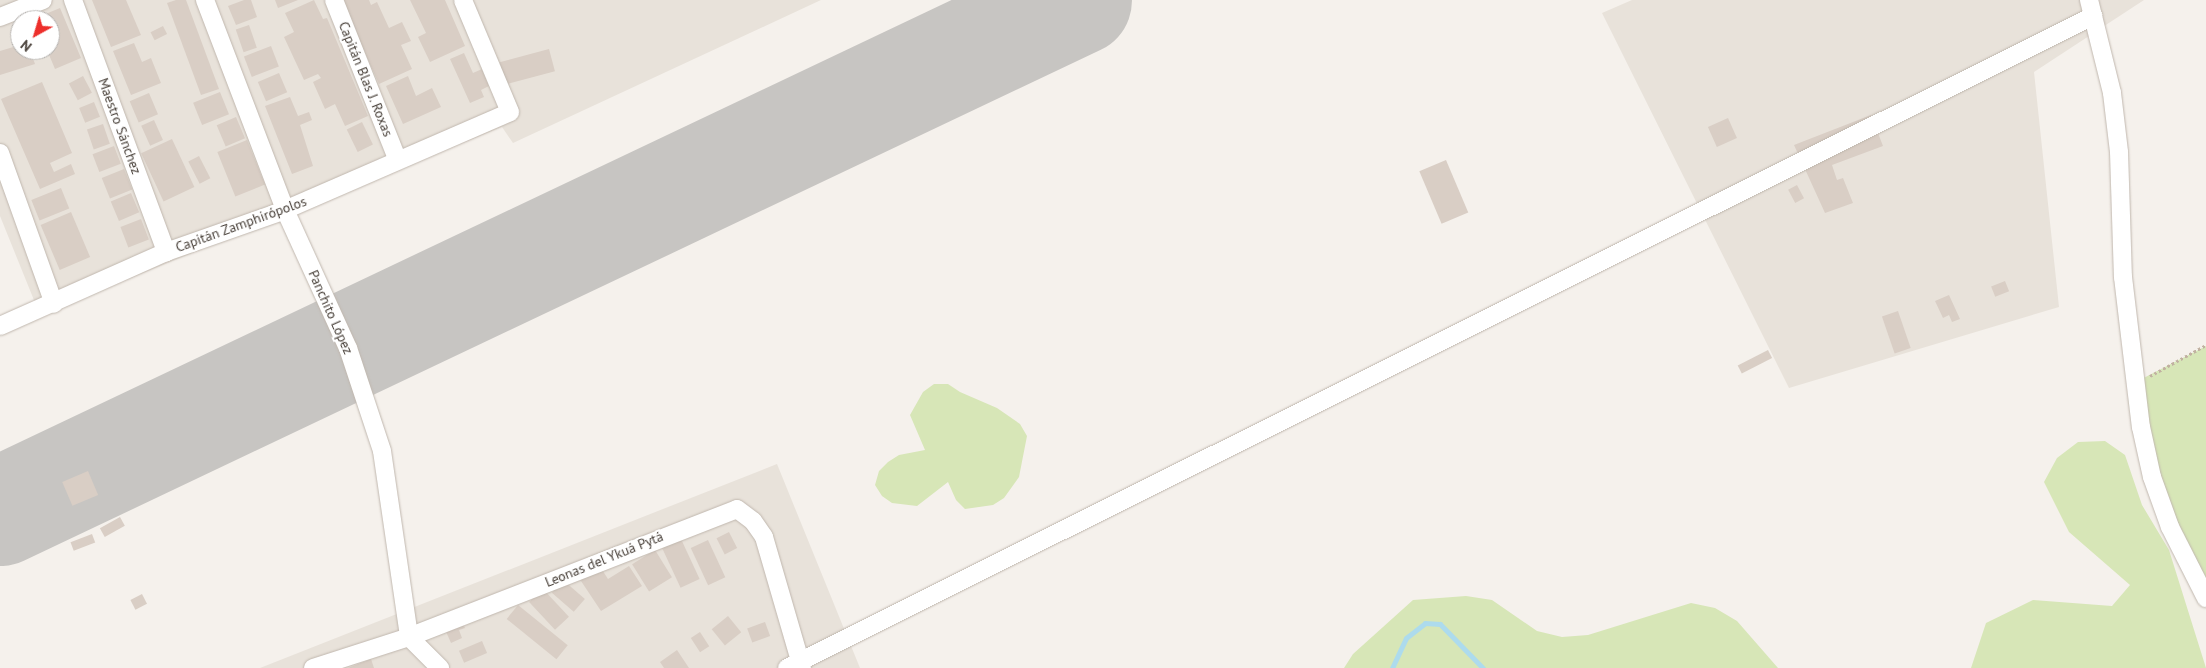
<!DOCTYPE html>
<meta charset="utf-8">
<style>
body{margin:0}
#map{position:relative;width:2206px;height:668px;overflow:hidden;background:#f5f1ec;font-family:"PT Sans",sans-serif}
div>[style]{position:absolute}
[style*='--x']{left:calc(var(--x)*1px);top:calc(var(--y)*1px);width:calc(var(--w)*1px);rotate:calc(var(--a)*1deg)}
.residential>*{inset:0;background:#e8e2da}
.green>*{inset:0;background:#d7e6b7}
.stream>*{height:5px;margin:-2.5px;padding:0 2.5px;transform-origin:2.5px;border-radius:2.5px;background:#addbed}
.runway>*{height:109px;margin:-54.5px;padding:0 54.5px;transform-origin:54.5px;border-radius:54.5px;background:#c7c5c2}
.building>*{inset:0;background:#d9cec5;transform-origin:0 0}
.path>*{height:3px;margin-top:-1.5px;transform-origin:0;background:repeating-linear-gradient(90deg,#c1b1a1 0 2.5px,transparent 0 5px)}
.roads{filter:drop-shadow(0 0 1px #c0b7ae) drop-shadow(0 0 1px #c0b7ae)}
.minor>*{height:18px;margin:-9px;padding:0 9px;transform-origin:9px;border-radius:9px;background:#fff}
span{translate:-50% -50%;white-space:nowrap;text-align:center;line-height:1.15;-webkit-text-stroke:4px #fff;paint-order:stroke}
.street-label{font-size:14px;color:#49413a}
.north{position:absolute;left:10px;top:10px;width:50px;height:50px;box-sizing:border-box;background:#fff;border:1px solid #b6b3b0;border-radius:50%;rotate:219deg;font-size:14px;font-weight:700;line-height:20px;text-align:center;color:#49413a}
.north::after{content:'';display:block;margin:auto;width:18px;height:22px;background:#ed2f2b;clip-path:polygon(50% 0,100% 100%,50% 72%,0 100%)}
</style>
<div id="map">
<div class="residential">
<div style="clip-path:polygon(evenodd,0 0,821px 0,513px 143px,502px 127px,40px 315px,0 216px,0 0,20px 20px,50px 20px,50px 50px,20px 50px,20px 20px)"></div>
<div style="clip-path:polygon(1632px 0,2144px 0,2034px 72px,2059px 307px,1789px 388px,1602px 13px)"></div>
<div style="clip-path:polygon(777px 464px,860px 668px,260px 668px)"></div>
</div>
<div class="green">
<div style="clip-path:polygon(2206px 346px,2206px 594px,2140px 437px,2129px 406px,2128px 386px)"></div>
<div style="clip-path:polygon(934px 384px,948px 384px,960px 392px,997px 408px,1020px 424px,1027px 436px,1019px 477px,1004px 498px,993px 505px,965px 509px,956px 500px,948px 482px,917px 506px,892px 503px,882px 496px,875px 485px,879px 471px,888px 462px,899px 455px,925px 450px,910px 415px,923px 392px)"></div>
<div style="clip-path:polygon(2105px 441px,2125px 455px,2142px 505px,2169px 550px,2206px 668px,1971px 668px,1986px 623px,2033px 600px,2112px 606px,2130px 585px,2069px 532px,2044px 482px,2057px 458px,2078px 442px)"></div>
<div style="clip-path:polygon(1466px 596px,1492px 600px,1537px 631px,1562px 637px,1588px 635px,1691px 603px,1715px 608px,1737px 621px,1778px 668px,1344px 668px,1353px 654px,1413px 600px)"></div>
</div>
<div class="stream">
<div style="--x:1392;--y:668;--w:33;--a:-65"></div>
<div style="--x:1406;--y:638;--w:24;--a:-38"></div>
<div style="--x:1425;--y:623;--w:15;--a:4"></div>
<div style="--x:1440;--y:624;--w:62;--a:45.7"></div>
</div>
<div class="runway">
<div style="--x:0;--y:511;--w:1192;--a:-25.38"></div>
</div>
<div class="building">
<div style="clip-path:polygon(92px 0,126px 0,141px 35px,111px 47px)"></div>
<div style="clip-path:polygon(176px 0,186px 0,219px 89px,201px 95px,167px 3px)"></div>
<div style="clip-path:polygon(244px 0,251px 0,257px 17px,236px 25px,228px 6px)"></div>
<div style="clip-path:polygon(275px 0,298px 0,278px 8px)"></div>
<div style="clip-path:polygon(314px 0,323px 19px,327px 18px,368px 116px,345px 126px,335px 104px,325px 109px,313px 82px,321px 78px,318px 74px,304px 80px,284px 37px,294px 32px,285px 13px)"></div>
<div style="clip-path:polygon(341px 0,369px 0,371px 5px,377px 2px,389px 28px,402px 22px,411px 41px,401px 45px,412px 69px,379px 84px)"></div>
<div style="clip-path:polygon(410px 0,445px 0,465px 46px,430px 62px,418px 37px,426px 33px)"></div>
<div style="clip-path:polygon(60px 8px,81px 58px,55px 69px,47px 50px,50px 50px,50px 20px,31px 20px)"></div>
<div style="left:249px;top:25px;width:24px;height:14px;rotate:71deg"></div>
<div style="left:163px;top:26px;width:9px;height:14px;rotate:63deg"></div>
<div style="clip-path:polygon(134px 43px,142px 62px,151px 58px,161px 83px,131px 95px,113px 51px)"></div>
<div style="clip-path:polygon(20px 45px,20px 50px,30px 50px,35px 64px,0 75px,0 51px)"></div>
<div style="left:271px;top:46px;width:22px;height:29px;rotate:69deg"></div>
<div style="left:549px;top:49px;width:23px;height:51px;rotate:75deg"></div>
<div style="clip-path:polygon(464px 53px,473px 73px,482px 69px,489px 86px,481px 90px,484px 97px,470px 103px,450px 59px)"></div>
<div style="left:279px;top:73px;width:21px;height:23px;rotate:67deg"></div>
<div style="left:83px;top:76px;width:19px;height:16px;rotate:62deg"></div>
<div style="clip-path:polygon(408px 76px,416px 96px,432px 88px,441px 107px,403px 124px,386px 86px)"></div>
<div style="clip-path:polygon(42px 82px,72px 153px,50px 163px,54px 172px,71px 164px,75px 174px,40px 189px,1px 99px)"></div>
<div style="left:220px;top:92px;width:24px;height:29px;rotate:68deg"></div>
<div style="left:149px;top:93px;width:23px;height:21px;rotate:67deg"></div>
<div style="clip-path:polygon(290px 97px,298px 116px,309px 112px,312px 120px,300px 125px,313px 166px,292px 174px,265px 106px)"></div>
<div style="left:94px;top:102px;width:16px;height:16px;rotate:68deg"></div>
<div style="clip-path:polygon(1871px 115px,1883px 146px,1832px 165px,1837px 180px,1843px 178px,1853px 203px,1825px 213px,1794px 145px)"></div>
<div style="left:236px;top:117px;width:23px;height:21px;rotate:67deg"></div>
<div style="left:1728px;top:118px;width:22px;height:22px;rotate:66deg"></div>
<div style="left:154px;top:120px;width:22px;height:14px;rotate:66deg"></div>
<div style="left:362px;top:122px;width:25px;height:17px;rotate:64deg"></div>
<div style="left:103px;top:124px;width:21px;height:17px;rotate:71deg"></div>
<div style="left:172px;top:139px;width:53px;height:34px;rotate:65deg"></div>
<div style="left:247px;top:140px;width:48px;height:32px;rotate:68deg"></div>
<div style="left:114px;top:146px;width:19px;height:23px;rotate:69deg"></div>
<div style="left:199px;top:156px;width:25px;height:12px;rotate:63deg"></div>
<div style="left:1446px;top:160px;width:57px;height:29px;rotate:67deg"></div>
<div style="left:124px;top:169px;width:22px;height:24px;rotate:68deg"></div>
<div style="left:1797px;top:185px;width:15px;height:10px;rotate:62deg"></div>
<div style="left:61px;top:188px;width:22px;height:32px;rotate:68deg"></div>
<div style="left:131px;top:193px;width:21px;height:22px;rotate:67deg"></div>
<div style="left:71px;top:212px;width:49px;height:33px;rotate:67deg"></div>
<div style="left:141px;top:219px;width:22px;height:22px;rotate:69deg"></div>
<div style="left:2005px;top:281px;width:11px;height:15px;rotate:68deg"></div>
<div style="clip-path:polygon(1949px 295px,1960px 319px,1952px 322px,1949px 315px,1943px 318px,1935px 301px)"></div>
<div style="left:1898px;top:311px;width:39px;height:17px;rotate:71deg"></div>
<div style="left:1768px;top:350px;width:9px;height:34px;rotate:63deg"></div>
<div style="left:88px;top:471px;width:26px;height:28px;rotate:67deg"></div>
<div style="left:120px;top:517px;width:10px;height:23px;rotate:61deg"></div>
<div style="left:729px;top:532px;width:18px;height:14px;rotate:63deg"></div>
<div style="left:92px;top:534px;width:9px;height:23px;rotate:69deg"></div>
<div style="left:681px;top:539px;width:44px;height:21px;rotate:65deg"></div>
<div style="left:708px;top:540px;width:41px;height:19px;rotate:65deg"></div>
<div style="left:655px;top:550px;width:32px;height:27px;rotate:58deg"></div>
<div style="clip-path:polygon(599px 565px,608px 579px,629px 566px,642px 586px,601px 611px,579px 578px)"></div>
<div style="left:563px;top:580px;width:29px;height:17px;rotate:41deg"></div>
<div style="left:543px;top:589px;width:38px;height:19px;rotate:47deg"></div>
<div style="left:142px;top:594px;width:11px;height:13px;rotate:63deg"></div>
<div style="left:518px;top:605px;width:64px;height:18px;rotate:39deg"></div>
<div style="left:728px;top:616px;width:21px;height:21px;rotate:51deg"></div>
<div style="clip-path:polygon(461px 619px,465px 628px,459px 630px,462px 638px,451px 643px,444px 627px)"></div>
<div style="left:765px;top:622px;width:15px;height:19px;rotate:70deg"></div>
<div style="left:700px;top:632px;width:17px;height:11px;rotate:57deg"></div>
<div style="left:482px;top:641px;width:13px;height:25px;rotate:67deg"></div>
<div style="clip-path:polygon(677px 650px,689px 668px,664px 668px,660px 662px)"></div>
<div style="clip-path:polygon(371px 659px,374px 668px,348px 668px)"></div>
</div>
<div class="path">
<div style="--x:2150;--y:376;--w:64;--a:-29"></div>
</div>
<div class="roads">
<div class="minor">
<div style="--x:73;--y:0;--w:269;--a:69.7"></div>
<div style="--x:205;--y:0;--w:225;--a:69.1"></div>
<div style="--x:285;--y:210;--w:152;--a:65.5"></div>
<div style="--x:348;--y:348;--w:108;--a:71.7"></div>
<div style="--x:382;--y:451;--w:188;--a:81.7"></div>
<div style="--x:409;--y:637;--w:44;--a:45"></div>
<div style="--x:334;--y:0;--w:170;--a:68.3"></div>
<div style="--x:2089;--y:0;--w:96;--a:76.1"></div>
<div style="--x:2112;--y:93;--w:59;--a:83.2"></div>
<div style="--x:2119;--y:152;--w:125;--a:88.2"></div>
<div style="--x:2123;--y:277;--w:151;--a:83.2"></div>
<div style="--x:2141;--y:427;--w:51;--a:77.6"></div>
<div style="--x:2152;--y:477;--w:53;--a:70.2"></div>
<div style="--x:2170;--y:527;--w:80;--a:63.1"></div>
<div style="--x:0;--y:17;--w:46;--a:-21.6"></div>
<div style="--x:0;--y:153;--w:160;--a:70.3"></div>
<div style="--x:0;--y:326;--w:182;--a:-24"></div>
<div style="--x:166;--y:252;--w:126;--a:-19.4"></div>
<div style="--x:285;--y:210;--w:245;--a:-23.5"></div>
<div style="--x:510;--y:112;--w:121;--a:-112.8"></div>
<div style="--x:313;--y:668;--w:101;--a:-17.9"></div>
<div style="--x:409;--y:637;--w:352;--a:-21.3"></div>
<div style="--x:737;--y:509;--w:20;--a:37"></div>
<div style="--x:753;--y:521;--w:19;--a:55"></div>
<div style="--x:764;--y:537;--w:136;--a:73.8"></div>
<div style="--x:787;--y:668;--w:1460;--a:-26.53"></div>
</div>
</div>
<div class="street-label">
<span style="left:366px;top:79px;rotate:68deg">Capitán Blas J. Roxas</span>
<span style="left:120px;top:126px;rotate:70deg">Maestro Sánchez</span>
<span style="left:241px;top:224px;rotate:-20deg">Capitán Zamphirópolos</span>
<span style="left:331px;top:312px;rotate:66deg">Panchito López</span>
<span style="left:604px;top:559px;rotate:-22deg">Leonas del Ykuá Pytá</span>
</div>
<div class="north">N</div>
</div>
